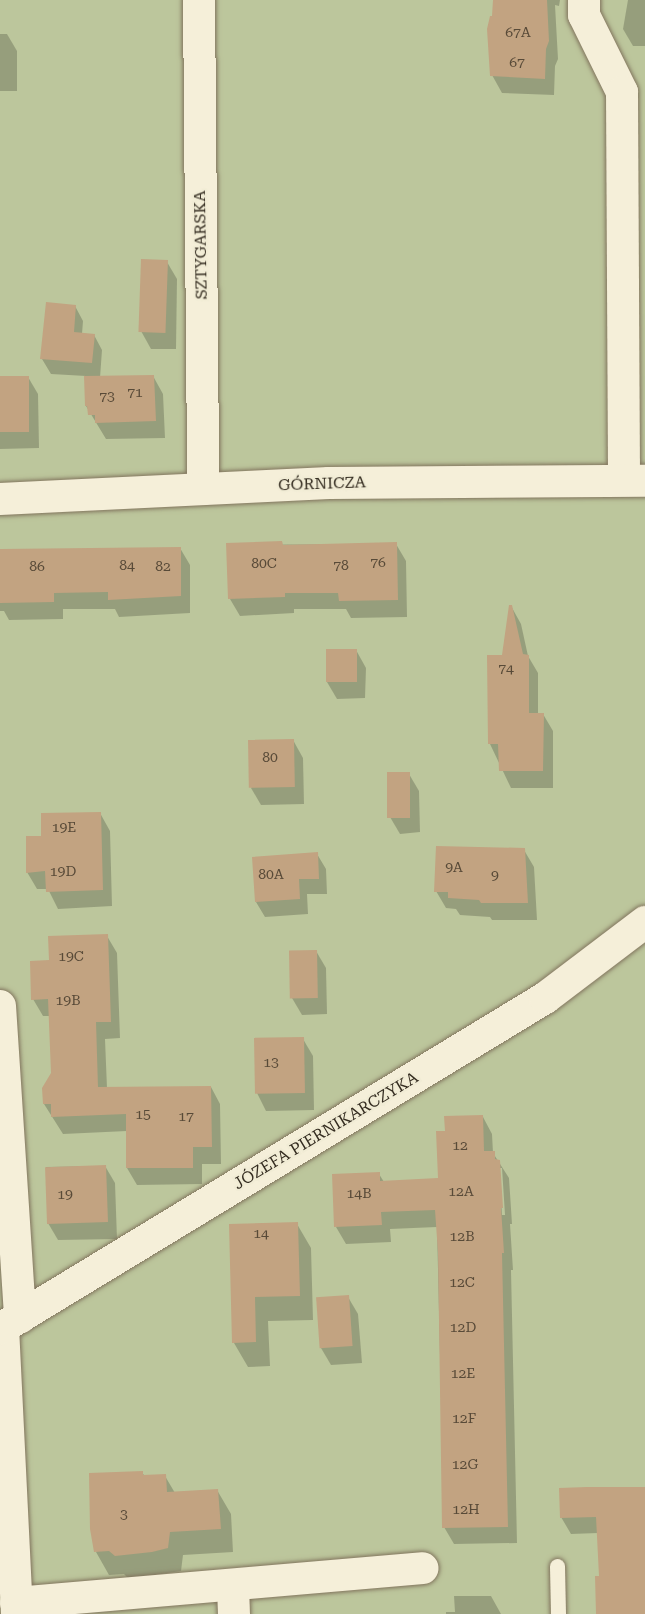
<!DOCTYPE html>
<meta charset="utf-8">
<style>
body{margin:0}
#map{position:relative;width:645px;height:1614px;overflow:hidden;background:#e9e2c6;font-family:"Roboto Serif",serif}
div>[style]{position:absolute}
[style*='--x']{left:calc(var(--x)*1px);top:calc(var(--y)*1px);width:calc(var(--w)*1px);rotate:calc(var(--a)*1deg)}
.green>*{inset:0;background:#bcc69c;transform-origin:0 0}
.shadow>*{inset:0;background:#0003}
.building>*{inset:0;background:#c2a381;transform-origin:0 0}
.roads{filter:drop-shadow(0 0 2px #82755e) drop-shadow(0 0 2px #82755e)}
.lane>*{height:15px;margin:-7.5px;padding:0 7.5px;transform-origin:7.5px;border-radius:7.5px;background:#f5efd9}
.street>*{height:32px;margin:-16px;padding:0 16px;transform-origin:16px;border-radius:16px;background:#f5efd9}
span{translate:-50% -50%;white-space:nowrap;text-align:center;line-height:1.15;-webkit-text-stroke:4.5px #f1ecd5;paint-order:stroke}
.number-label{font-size:14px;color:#584a38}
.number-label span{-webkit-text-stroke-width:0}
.street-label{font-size:16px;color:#342c20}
</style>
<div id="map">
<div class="green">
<div style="left:0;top:0;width:645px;height:1614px"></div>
</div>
<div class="shadow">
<div style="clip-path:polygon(494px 0,560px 0,559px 6px,555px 5px,558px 59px,555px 66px,554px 95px,502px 93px,492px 75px)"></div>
<div style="clip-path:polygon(628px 0,645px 0,645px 46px,633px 46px,623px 29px)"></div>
<div style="clip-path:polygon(0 34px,7px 34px,17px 51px,17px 91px,0 91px)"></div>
<div style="clip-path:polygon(167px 262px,177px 279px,176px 349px,151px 349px,141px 331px)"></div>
<div style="clip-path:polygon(75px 306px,83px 321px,82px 334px,94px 335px,102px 350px,100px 378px,153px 376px,163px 394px,165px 438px,106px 439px,86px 406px,86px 376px,51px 374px,42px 359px)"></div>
<div style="clip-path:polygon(28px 377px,38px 394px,39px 448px,0 449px,0 378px)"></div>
<div style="clip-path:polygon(396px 544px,406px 561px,407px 617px,351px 618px,346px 609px,294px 609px,294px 613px,240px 616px,230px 599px,228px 545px)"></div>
<div style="clip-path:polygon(180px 548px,190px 565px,190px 613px,119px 617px,115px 609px,63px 609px,63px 619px,9px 620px,4px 611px,0 611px,0 550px)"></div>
<div style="clip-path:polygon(511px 606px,521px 624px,528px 656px,538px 673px,538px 714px,543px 714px,553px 731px,553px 788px,511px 788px,490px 744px)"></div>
<div style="clip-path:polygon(328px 650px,356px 650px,366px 668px,365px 698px,337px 699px,327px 682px)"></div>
<div style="clip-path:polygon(293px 740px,303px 758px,304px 804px,261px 805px,251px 788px)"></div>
<div style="clip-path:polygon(409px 774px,419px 791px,420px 832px,400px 834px,390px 817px)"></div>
<div style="clip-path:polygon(100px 813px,110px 831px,112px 906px,58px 909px,48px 889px,37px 889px,27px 872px,43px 837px)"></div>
<div style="clip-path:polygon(524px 850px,534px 867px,537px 920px,492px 920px,490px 917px,460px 915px,456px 909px,446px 908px,436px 891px)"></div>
<div style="clip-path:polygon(317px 854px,326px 869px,327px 894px,307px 894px,308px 914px,265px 917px,256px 902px)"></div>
<div style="clip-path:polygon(107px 936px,117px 953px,120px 1038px,105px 1039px,107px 1088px,211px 1087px,220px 1104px,221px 1164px,202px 1164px,202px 1184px,137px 1185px,127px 1168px,127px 1131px,63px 1134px,44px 1104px,53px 1073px,50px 1016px,43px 1016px,33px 999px,51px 962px)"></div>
<div style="clip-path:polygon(316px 951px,326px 968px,327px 1014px,302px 1015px,292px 998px)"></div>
<div style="clip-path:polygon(303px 1039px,313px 1056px,314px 1110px,266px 1111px,257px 1093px)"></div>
<div style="clip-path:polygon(evenodd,483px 1117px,492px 1134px,493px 1153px,509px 1178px,512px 1224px,510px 1224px,513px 1270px,511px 1270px,517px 1543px,454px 1544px,444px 1527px,437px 1227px,390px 1229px,391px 1242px,346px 1244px,336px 1227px,379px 1174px,384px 1182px,439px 1180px,446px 1132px,483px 1117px,499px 1168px,502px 1168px,505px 1215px,502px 1215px,499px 1168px)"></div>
<div style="clip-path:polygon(105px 1166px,115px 1183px,117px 1239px,58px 1240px,48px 1223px,46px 1167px)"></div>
<div style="clip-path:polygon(297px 1224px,311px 1248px,313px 1320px,268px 1321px,270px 1366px,248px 1367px,234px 1343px,230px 1226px)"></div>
<div style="clip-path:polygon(348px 1297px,358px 1314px,362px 1363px,331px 1365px,321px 1348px)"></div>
<div style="clip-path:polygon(142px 1472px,145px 1477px,165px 1476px,175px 1493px,217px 1490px,231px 1514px,233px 1552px,183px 1555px,181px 1571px,129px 1579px,124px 1574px,109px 1575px,96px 1552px)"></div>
<div style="clip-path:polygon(645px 1488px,645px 1614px,597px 1614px,600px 1577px,598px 1533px,571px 1534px,561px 1517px)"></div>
<div style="clip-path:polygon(454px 1596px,491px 1596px,501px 1614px,446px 1614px,446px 1612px,455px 1612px)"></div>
</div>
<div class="building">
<div style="clip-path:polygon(493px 0,547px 0,549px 41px,546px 49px,545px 79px,490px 76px,487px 29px,490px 16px,492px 16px)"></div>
<div style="left:141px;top:259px;width:27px;height:73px;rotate:2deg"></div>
<div style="clip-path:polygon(46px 302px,76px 305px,74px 332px,95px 334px,92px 363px,40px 359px)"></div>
<div style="clip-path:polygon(154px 375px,156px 421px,95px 423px,95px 415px,88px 415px,87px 406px,85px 406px,84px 376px)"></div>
<div style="left:0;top:376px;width:29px;height:56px"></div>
<div style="clip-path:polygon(282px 541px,283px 545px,397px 542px,398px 600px,339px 601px,338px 593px,285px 593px,285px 597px,228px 599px,226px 543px)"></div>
<div style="clip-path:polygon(181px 547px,181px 596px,108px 600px,108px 592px,54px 593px,54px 602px,0 603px,0 549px)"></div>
<div style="clip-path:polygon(509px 605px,512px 605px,523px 654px,529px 655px,529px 713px,544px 713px,543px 771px,499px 771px,498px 744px,488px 744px,487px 655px,502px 655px)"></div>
<div style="left:326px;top:649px;width:31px;height:33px"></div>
<div style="left:294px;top:739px;width:48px;height:46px;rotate:89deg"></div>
<div style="left:387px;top:772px;width:23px;height:46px"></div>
<div style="clip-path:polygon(101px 812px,103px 890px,46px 892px,45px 871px,26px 873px,26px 836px,41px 836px,41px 813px)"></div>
<div style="clip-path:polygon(436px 846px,525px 848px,528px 903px,481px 903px,479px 900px,448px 898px,448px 892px,434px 892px)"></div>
<div style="clip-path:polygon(318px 852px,319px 879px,299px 879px,300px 899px,255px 902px,252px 857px)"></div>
<div style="clip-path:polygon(108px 934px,111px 1022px,96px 1022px,98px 1087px,211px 1086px,212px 1147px,193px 1147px,193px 1168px,126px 1168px,126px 1114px,51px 1117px,51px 1104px,43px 1104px,42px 1088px,51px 1073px,48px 999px,31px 1000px,30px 961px,49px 960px,48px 936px)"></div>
<div style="left:317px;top:950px;width:48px;height:28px;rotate:89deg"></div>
<div style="left:304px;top:1037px;width:56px;height:50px;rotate:89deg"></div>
<div style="clip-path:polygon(483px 1115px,484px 1151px,495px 1151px,495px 1159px,500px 1160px,503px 1208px,501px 1208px,504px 1253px,502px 1253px,508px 1527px,442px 1528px,438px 1253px,435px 1210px,381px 1212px,382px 1225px,334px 1227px,332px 1174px,380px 1172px,380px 1181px,438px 1178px,436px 1131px,445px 1131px,444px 1116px)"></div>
<div style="left:106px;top:1165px;width:57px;height:61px;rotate:88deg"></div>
<div style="clip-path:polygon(298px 1222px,300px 1296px,255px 1297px,256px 1342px,232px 1343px,229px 1224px)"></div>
<div style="left:349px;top:1295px;width:51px;height:33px;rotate:86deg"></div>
<div style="clip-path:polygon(143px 1471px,143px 1475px,166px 1474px,167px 1492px,218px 1489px,221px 1529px,170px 1532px,168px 1548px,152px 1552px,115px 1556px,109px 1551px,94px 1552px,90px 1529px,89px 1473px)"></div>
<div style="clip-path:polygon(587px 1487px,645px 1487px,645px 1614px,596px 1614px,595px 1576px,599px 1576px,596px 1517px,560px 1518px,559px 1488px)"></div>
</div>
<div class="roads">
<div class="lane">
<div style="--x:557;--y:1566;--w:48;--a:88.8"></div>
</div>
<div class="street">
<div style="--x:199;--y:0;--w:489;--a:89.5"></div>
<div style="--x:584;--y:0;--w:15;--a:90"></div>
<div style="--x:584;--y:15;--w:86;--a:63.7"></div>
<div style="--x:622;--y:92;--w:388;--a:89.7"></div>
<div style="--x:0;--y:499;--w:329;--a:-2.8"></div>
<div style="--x:329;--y:483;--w:316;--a:-0.4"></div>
<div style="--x:0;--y:1006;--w:312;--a:86.3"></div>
<div style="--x:3;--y:1327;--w:287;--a:87.2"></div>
<div style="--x:0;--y:1329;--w:638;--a:-31.27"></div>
<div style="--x:545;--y:998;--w:126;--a:-37.2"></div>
<div style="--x:233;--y:1586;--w:28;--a:88"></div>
<div style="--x:16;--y:1603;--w:408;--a:-4.9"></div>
</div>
</div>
<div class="number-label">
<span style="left:518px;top:32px">67A</span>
<span style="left:517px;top:62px">67</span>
<span style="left:135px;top:392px">71</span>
<span style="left:107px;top:396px">73</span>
<span style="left:378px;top:562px">76</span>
<span style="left:264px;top:563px">80C</span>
<span style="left:127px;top:565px">84</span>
<span style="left:341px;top:565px">78</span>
<span style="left:37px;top:566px">86</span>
<span style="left:163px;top:566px">82</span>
<span style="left:506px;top:668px">74</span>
<span style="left:270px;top:757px">80</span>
<span style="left:64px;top:827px">19E</span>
<span style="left:454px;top:867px">9A</span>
<span style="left:63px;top:871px">19D</span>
<span style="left:271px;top:874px">80A</span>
<span style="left:495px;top:875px">9</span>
<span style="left:71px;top:956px">19C</span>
<span style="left:68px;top:1000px">19B</span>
<span style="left:271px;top:1062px">13</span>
<span style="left:143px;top:1114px">15</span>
<span style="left:186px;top:1116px">17</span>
<span style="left:460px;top:1145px">12</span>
<span style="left:461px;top:1191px">12A</span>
<span style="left:359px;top:1193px">14B</span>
<span style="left:65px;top:1194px">19</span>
<span style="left:261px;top:1233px">14</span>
<span style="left:462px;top:1236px">12B</span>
<span style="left:462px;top:1282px">12C</span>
<span style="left:463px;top:1327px">12D</span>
<span style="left:463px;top:1373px">12E</span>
<span style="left:464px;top:1418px">12F</span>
<span style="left:465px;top:1464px">12G</span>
<span style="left:466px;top:1509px">12H</span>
<span style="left:124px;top:1514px">3</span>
</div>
<div class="street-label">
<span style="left:201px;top:245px;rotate:-91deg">SZTYGARSKA</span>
<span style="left:322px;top:484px;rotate:-2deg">GÓRNICZA</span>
<span style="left:326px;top:1131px;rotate:-31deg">JÓZEFA PIERNIKARCZYKA</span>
</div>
</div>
